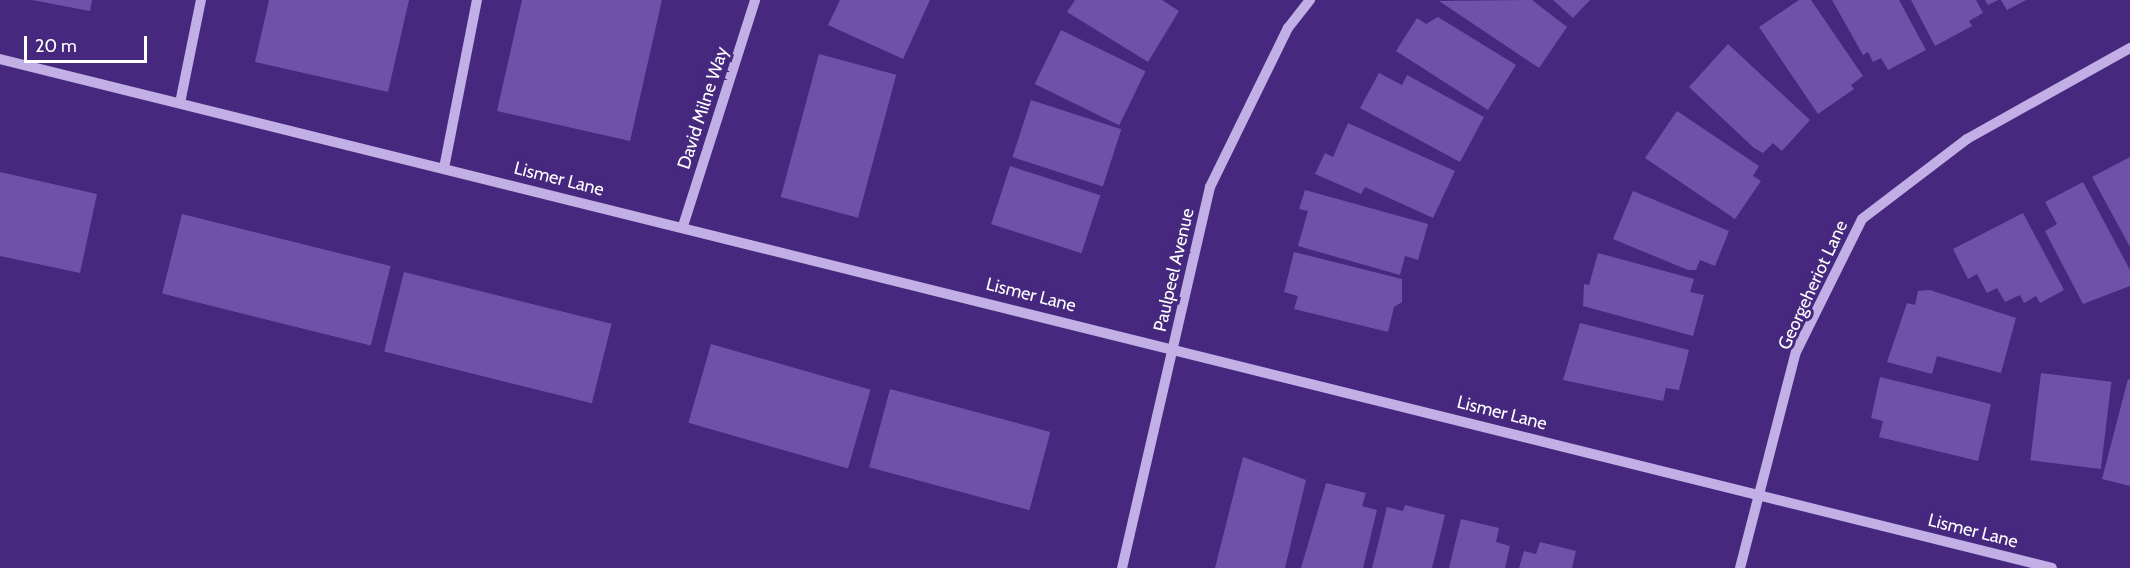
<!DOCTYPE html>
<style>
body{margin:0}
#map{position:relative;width:2130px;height:568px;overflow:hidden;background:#46287f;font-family:Cabin,sans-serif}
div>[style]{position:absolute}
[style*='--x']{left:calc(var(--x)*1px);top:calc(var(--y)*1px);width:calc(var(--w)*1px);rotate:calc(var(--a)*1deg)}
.building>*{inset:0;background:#6e51a8;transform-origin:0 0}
.minor>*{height:10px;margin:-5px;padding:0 5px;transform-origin:5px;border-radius:5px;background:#c1afe5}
span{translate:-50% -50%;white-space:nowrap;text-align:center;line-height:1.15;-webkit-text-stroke:6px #46287f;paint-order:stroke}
.street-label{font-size:18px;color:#fff}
.scale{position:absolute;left:24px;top:36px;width:123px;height:27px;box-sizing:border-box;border:3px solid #fff;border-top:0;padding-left:8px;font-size:18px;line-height:21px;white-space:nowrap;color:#fff;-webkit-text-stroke:4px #46287f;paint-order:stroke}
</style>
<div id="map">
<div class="building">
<div style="clip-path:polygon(32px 0,92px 0,90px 11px)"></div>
<div style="clip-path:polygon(269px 0,409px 0,388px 92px,255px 62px)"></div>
<div style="clip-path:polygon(522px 0,662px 0,630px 141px,497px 111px)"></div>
<div style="clip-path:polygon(840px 0,930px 0,903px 59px,828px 25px)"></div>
<div style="clip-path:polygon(1075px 0,1162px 0,1179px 11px,1148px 62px,1067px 12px)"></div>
<div style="clip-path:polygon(1532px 0,1567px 27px,1539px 68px,1439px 1px)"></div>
<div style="clip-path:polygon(1553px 0,1590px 0,1573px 18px)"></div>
<div style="clip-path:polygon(1799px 0,1811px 0,1863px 76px,1851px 85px,1854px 89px,1818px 114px,1759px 27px)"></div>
<div style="clip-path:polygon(1832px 0,1899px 0,1926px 50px,1888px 70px,1881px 58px,1873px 62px,1868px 52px,1863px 55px)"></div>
<div style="clip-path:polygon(1911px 0,1976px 0,1983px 13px,1969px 21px,1972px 26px,1935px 46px)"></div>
<div style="clip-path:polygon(1985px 0,1998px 0,1988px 5px)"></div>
<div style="clip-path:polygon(2001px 0,2026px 0,2007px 10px)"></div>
<div style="clip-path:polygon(1438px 17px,1516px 65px,1488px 110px,1396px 51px,1417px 18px,1426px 24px)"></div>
<div style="left:1061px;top:30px;width:94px;height:60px;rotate:26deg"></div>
<div style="clip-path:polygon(1728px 44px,1810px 120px,1782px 151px,1773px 143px,1763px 153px,1754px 148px,1689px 87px)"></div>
<div style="left:819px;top:54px;width:80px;height:148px;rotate:15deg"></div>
<div style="clip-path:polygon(1379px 73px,1402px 85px,1407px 75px,1484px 117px,1460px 162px,1360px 108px)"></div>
<div style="left:1031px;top:100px;width:95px;height:60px;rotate:18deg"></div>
<div style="clip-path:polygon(1677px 111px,1759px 166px,1753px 176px,1761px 181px,1735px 219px,1645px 158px)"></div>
<div style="clip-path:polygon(1348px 123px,1455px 171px,1433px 218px,1365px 187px,1361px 194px,1315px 174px,1325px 153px,1333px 157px)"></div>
<div style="clip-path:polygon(2130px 157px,2130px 247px,2092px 177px)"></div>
<div style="left:1010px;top:166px;width:95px;height:61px;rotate:18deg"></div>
<div style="clip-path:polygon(0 172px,97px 194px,80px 273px,0 256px)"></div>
<div style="clip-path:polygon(2083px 182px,2130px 270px,2130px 286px,2083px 304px,2045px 231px,2057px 224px,2045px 202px)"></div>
<div style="clip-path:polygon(1305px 190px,1428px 224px,1418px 260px,1405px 256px,1400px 275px,1298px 246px,1308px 211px,1299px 209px)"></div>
<div style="clip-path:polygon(1633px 191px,1729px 231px,1715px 266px,1700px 260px,1696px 270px,1688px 270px,1613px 239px)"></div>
<div style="clip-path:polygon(2023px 213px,2064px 290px,2040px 303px,2036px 296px,2024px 303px,2020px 295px,2005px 302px,1997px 288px,1987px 293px,1977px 274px,1968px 279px,1953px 249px)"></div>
<div style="left:182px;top:214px;width:215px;height:82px;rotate:14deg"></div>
<div style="clip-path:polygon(1294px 252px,1402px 279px,1402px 302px,1394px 307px,1388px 332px,1294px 309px,1298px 296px,1284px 292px)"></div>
<div style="clip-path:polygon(1598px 253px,1694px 279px,1690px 292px,1704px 295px,1693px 336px,1583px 306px,1584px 284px,1589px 285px)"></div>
<div style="left:404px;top:272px;width:214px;height:82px;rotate:14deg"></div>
<div style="clip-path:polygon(1930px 290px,2016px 318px,2001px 373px,1937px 356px,1932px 374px,1887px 362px,1907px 303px,1915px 305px,1918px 291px)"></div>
<div style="clip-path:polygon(1580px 323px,1689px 350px,1679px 390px,1666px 388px,1663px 401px,1563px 380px)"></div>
<div style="left:711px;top:344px;width:166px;height:82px;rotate:16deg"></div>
<div style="left:2041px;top:373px;width:71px;height:88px;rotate:7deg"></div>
<div style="clip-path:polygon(1880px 377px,1991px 404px,1978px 461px,1879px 437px,1883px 421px,1871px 418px)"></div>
<div style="clip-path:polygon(2128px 379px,2130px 380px,2130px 486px,2102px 479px)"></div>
<div style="left:890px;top:389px;width:166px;height:81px;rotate:15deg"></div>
<div style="clip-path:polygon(1243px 457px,1306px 480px,1285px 568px,1215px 568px)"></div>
<div style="clip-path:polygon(1326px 483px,1366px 493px,1362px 506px,1377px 510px,1363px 568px,1301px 568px)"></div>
<div style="clip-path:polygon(1405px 505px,1445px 515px,1432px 568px,1372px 568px,1387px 507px,1403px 511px)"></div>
<div style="clip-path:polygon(1461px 519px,1499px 528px,1496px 542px,1510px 546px,1505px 568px,1449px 568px)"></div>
<div style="clip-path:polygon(1540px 542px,1576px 551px,1572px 568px,1519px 568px,1524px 551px,1536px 554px)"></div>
</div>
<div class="minor">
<div style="--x:0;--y:59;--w:2114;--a:13.93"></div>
<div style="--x:180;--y:103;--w:105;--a:-78.5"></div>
<div style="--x:444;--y:168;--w:171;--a:-78.9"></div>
<div style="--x:683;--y:226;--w:237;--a:-72.3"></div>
<div style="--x:1122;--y:568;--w:391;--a:-77"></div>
<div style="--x:1210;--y:187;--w:177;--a:-63.9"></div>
<div style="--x:1288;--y:28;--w:36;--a:-52"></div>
<div style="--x:1740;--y:568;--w:223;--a:-75.5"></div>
<div style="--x:1796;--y:352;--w:148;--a:-63.6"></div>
<div style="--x:1862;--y:219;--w:132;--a:-37.3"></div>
<div style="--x:1967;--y:139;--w:187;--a:-29.2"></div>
</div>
<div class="street-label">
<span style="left:703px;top:108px;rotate:-72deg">David Milne Way</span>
<span style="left:559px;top:179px;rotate:14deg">Lismer Lane</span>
<span style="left:1174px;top:270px;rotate:-77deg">Paulpeel Avenue</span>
<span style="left:1813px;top:285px;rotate:-65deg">Georgeheriot Lane</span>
<span style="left:1031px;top:295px;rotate:14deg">Lismer Lane</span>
<span style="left:1502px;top:413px;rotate:14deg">Lismer Lane</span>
<span style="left:1973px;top:531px;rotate:14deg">Lismer Lane</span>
</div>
<div class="scale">20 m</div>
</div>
